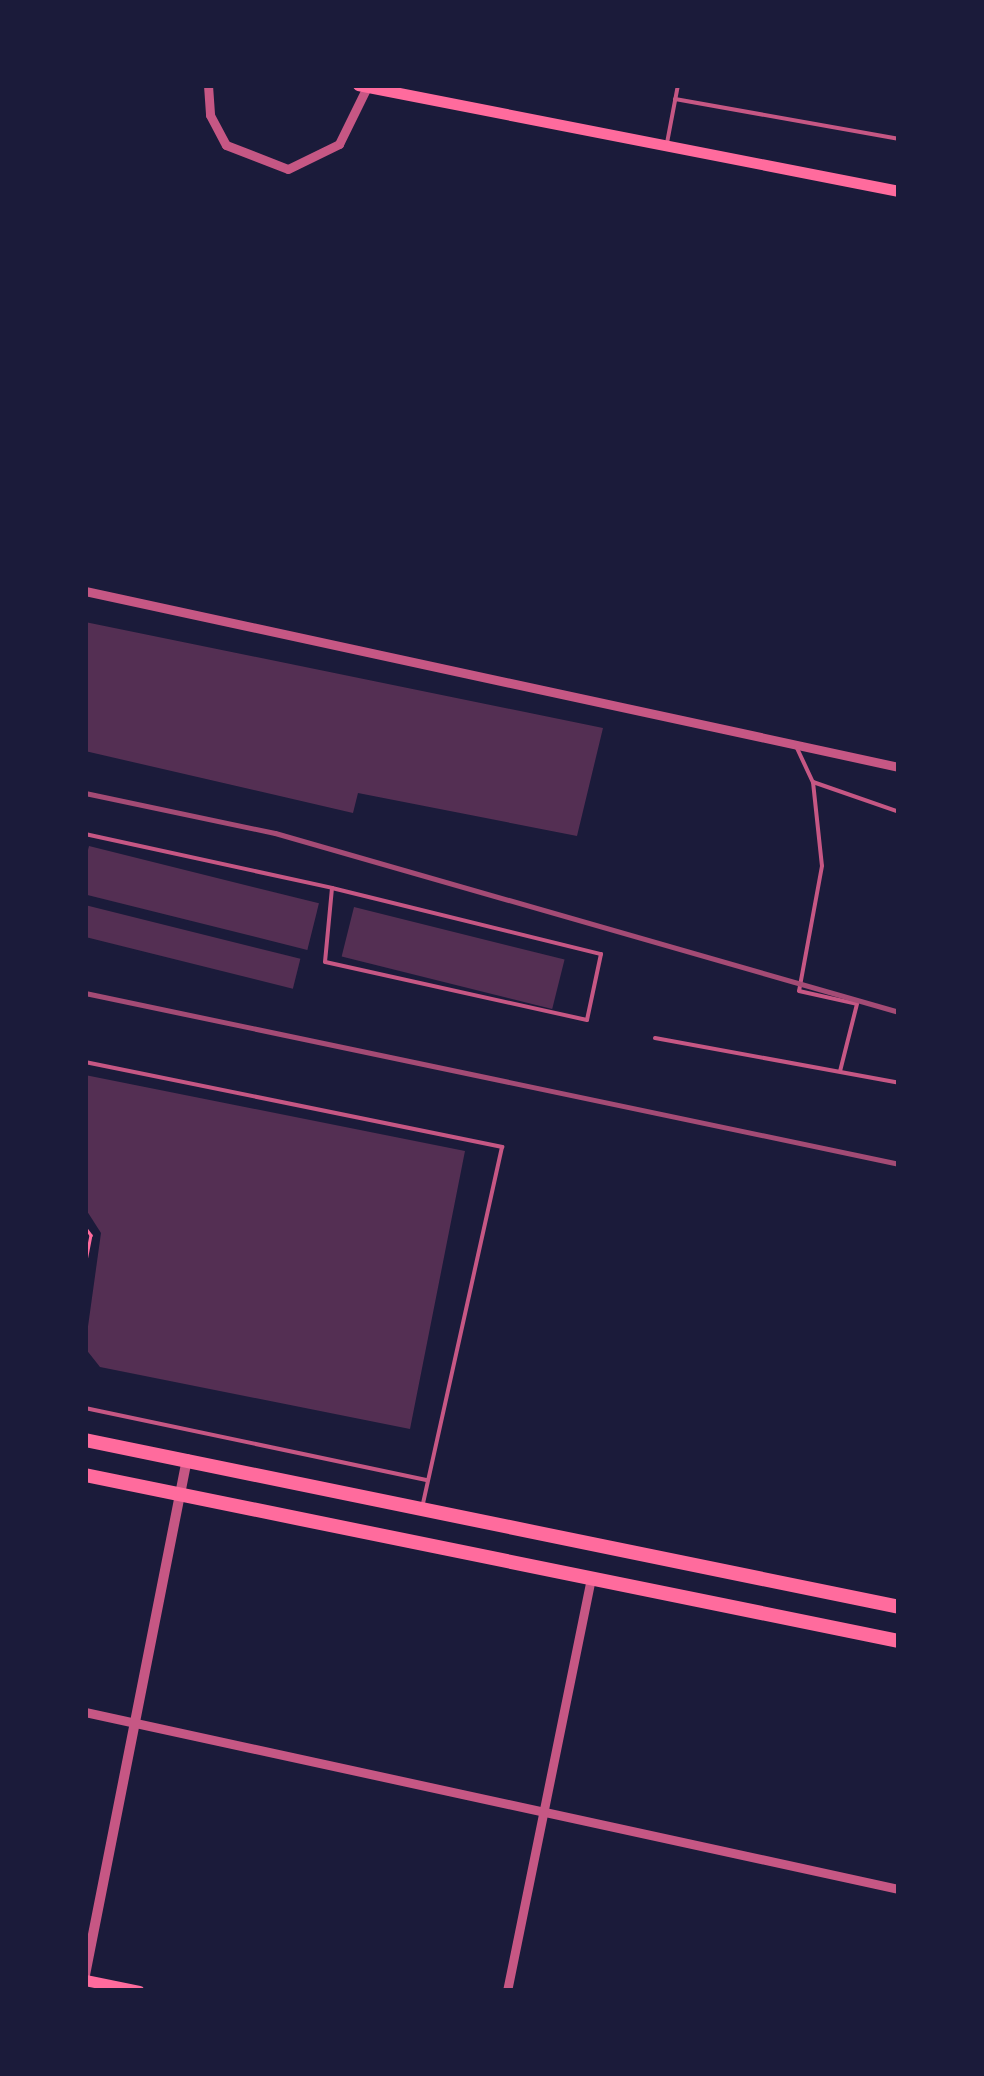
<!DOCTYPE html>
<style>
body{margin:0}
#map{position:relative;width:984px;height:2076px;overflow:hidden;background:#1b1b3a;font-family:"Space Grotesk",sans-serif}
div>[style]{position:absolute}
[style*='--x']{left:calc(var(--x)*1px);top:calc(var(--y)*1px);width:calc(var(--w)*1px);rotate:calc(var(--a)*1deg)}
.building>*{inset:0;background:#542f53;transform-origin:0 0}
.path>*{height:2.5px;margin:-1.25px;padding:0 1.25px;transform-origin:1.25px;border-radius:1.25px;background:#ff6b9d}
.service>*{height:4px;margin:-2px;padding:0 2px;transform-origin:2px;border-radius:2px;background:#c65784}
.minor>*{height:9px;margin:-4.5px;padding:0 4.5px;transform-origin:4.5px;border-radius:4.5px;background:#c65784}
.tertiary>*{height:10px;margin:-5px;padding:0 5px;transform-origin:5px;border-radius:5px;background:#c65784}
.secondary>*{height:11px;margin:-5.5px;padding:0 5.5px;transform-origin:5.5px;border-radius:5.5px;background:#ff6b9d}
.trunk>*{height:14px;margin:-7px;padding:0 7px;transform-origin:7px;border-radius:7px;background:#ff6b9d}
.rail>*{height:5px;margin:-2.5px;padding:0 2.5px;transform-origin:2.5px;border-radius:2.5px;background:#a44b75}
span{translate:-50% -50%;white-space:nowrap;text-align:center;line-height:1.15;-webkit-text-stroke:9px #1b1b3a;paint-order:stroke}
.frame{position:absolute;inset:0;border:88px solid #1b1b3a;pointer-events:none}
</style>
<div id="map">
<div class="building">
<div style="clip-path:polygon(85px 622px,603px 728px,577px 836px,358px 793px,353px 813px,85px 751px)"></div>
<div style="left:89px;top:846px;width:237px;height:48px;rotate:14deg"></div>
<div style="left:85px;top:905px;width:222px;height:31px;rotate:14deg"></div>
<div style="left:354px;top:907px;width:217px;height:51px;rotate:14deg"></div>
<div style="clip-path:polygon(85px 1075px,465px 1151px,410px 1429px,100px 1367px,85px 1348px,101px 1233px,85px 1208px)"></div>
</div>
<div class="path">
<div style="--x:85;--y:1227;--w:10;--a:53"></div>
<div style="--x:91;--y:1235;--w:32;--a:101"></div>
</div>
<div class="service">
<div style="--x:675;--y:99;--w:228;--a:10.1"></div>
<div style="--x:667;--y:143;--w:59;--a:-79.3"></div>
<div style="--x:796;--y:746;--w:40;--a:65"></div>
<div style="--x:813;--y:782;--w:91;--a:19.2"></div>
<div style="--x:813;--y:782;--w:84;--a:83.9"></div>
<div style="--x:822;--y:866;--w:127;--a:100.4"></div>
<div style="--x:799;--y:991;--w:59;--a:12.6"></div>
<div style="--x:857;--y:1004;--w:69;--a:104.2"></div>
<div style="--x:85;--y:834;--w:253;--a:12.3"></div>
<div style="--x:332;--y:888;--w:277;--a:13.8"></div>
<div style="--x:601;--y:954;--w:67;--a:102"></div>
<div style="--x:587;--y:1020;--w:268;--a:-167.5"></div>
<div style="--x:325;--y:962;--w:74;--a:-84.6"></div>
<div style="--x:655;--y:1038;--w:248;--a:10.4"></div>
<div style="--x:85;--y:1062;--w:426;--a:11.5"></div>
<div style="--x:502;--y:1147;--w:365;--a:102.5"></div>
<div style="--x:85;--y:1408;--w:350;--a:11.9"></div>
</div>
<div class="minor">
<div style="--x:208;--y:85;--w:30;--a:86"></div>
<div style="--x:210;--y:115;--w:34;--a:62"></div>
<div style="--x:226;--y:145;--w:66;--a:21.2"></div>
<div style="--x:288;--y:169;--w:57;--a:-26.1"></div>
<div style="--x:339;--y:144;--w:66;--a:-63.8"></div>
<div style="--x:85;--y:591;--w:833;--a:12.2"></div>
<div style="--x:85;--y:1712;--w:833;--a:12.27"></div>
<div style="--x:507;--y:1991;--w:421;--a:-78.5"></div>
</div>
<div class="tertiary">
<div style="--x:85;--y:1975;--w:526;--a:-78.82"></div>
</div>
<div class="secondary">
<div style="--x:358;--y:85;--w:551;--a:11.09"></div>
<div style="--x:85;--y:1980;--w:55;--a:11.5"></div>
</div>
<div class="trunk">
<div style="--x:85;--y:1440;--w:831;--a:11.59"></div>
<div style="--x:85;--y:1475;--w:831;--a:11.53"></div>
</div>
<div class="rail">
<div style="--x:85;--y:793;--w:194;--a:11.9"></div>
<div style="--x:275;--y:833;--w:649;--a:16.01"></div>
<div style="--x:85;--y:993;--w:832;--a:11.86"></div>
</div>
<div class="frame"></div>
</div>
